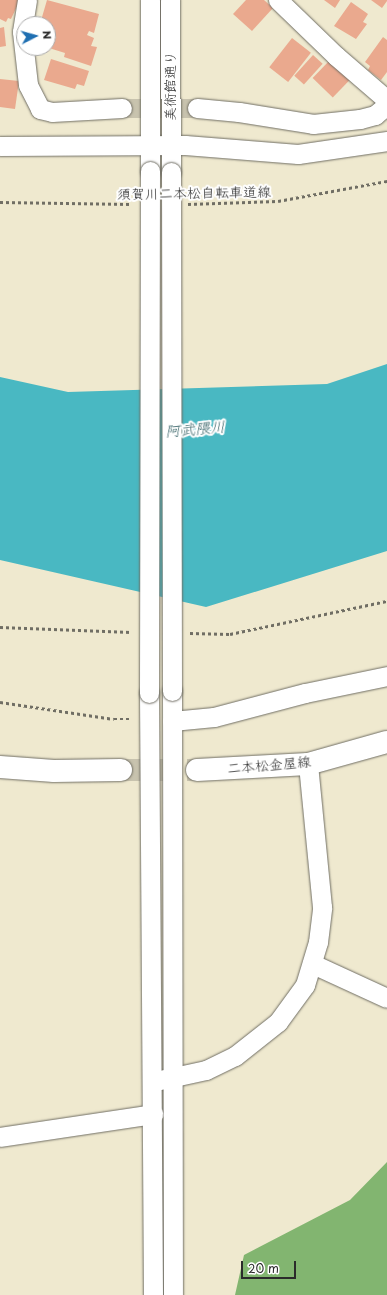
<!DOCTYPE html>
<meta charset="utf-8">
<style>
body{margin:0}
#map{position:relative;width:387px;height:1295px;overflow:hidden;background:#efe9cf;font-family:"Playpen Sans","Klee One",sans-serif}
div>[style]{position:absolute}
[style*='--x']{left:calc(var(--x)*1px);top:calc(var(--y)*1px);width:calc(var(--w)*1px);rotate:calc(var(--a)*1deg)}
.forest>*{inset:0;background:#82b570}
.water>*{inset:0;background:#49b8c2}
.building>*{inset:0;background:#eaa98e;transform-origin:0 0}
.minor-tunnel>*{height:19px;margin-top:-9.5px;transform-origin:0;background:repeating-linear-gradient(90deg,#c8c3ae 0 19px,transparent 0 29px)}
.major-tunnel>*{height:22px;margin-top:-11px;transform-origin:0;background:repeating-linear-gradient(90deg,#c8c3ae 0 22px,transparent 0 33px)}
.path>*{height:2.5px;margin-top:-1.25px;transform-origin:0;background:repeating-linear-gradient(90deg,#706e64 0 3px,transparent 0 6px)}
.roads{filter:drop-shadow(0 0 1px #706e64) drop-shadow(0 0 1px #706e64)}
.minor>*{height:19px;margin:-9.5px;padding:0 9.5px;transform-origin:9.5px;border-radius:9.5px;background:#fff}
.major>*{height:22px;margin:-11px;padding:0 11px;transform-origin:11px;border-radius:11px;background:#fff}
.bridges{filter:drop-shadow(0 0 1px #706e64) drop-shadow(0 0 1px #706e64)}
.minor-bridge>*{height:19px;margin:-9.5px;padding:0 9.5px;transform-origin:9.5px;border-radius:9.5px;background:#fff}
span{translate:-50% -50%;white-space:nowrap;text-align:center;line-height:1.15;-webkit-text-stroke:4px #fff;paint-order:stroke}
.street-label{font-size:14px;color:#2b2b2b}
.water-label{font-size:15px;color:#376367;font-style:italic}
.north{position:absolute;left:16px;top:16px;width:40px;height:40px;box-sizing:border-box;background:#fff;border:1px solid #aaa;border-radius:50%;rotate:84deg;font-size:11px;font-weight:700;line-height:16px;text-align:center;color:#2b2b2b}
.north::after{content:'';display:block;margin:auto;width:14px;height:18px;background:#1f6fb2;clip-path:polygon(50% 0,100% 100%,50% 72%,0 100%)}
.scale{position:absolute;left:241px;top:1261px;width:55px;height:18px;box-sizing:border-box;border:2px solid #2b2b2b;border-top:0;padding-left:5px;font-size:12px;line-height:14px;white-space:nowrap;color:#2b2b2b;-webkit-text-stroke:3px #fff;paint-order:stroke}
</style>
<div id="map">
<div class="forest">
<div style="clip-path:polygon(387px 1162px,387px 1295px,235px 1295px,244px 1255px,350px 1200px)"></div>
</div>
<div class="water">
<div style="clip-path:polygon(387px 364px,387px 551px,206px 607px,0 560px,0 377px,68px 392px,327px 384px)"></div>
</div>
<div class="building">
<div style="clip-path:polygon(0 0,20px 0,11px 19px,8px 18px,6px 22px,0 19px)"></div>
<div style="clip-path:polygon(47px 0,99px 14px,94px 33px,89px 31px,87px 35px,94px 38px,91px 46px,97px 47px,91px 66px,64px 57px,65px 53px,49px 48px,48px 52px,35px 48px,49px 48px,48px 24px,40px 24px)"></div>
<div style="clip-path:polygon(246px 0,264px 0,273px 8px,252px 31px,233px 14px)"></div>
<div style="clip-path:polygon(324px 0,340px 0,335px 8px)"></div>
<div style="clip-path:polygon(371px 0,387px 0,387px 1px,382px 8px)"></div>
<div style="clip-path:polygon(351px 2px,368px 14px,363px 22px,367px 24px,356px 39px,334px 26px)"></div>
<div style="clip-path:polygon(4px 27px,6px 46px,0 47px,0 28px)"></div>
<div style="clip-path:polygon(383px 37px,387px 40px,387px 72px,381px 80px,368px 70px,370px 66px,365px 62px)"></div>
<div style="left:292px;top:38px;width:24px;height:37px;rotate:38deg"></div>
<div style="left:313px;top:55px;width:13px;height:28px;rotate:42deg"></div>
<div style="clip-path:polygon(51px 59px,89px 71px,84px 86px,77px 84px,75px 89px,44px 80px)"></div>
<div style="left:330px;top:60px;width:28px;height:25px;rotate:44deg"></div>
<div style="clip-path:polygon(0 79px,19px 81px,15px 109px,0 107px)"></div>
</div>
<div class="minor-tunnel">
<div style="--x:122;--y:108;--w:75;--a:0"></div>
</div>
<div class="major-tunnel">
<div style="--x:121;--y:770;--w:76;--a:0"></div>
</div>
<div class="path">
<div style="--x:0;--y:202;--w:131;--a:0.9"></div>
<div style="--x:188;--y:204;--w:90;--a:-1.9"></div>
<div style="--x:278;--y:201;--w:111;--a:-10.4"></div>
<div style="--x:0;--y:627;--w:131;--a:2.2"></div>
<div style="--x:190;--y:633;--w:40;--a:1.4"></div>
<div style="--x:230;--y:634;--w:160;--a:-11.9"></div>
<div style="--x:0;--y:702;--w:115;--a:8.5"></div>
<div style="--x:114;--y:719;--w:16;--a:0"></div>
</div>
<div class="roads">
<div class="minor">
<div style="--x:27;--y:0;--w:32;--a:99"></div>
<div style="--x:22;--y:32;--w:53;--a:83.5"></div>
<div style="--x:28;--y:85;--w:27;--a:63"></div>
<div style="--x:40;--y:109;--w:12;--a:14"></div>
<div style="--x:52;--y:112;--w:70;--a:-3.3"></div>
<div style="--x:170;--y:0;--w:172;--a:89.7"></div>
<div style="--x:278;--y:0;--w:81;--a:44"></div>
<div style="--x:336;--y:56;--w:67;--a:40.8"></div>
<div style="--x:197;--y:108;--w:42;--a:5.4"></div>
<div style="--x:239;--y:112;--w:75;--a:9.2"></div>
<div style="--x:313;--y:124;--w:47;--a:-6.1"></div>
<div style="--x:360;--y:119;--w:16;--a:-15"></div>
<div style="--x:375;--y:115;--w:16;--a:-40"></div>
<div style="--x:0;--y:146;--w:185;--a:-0.3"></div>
<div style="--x:185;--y:145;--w:113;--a:4.6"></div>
<div style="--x:298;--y:154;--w:90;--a:-8.3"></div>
<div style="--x:150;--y:171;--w:171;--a:-90"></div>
<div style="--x:172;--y:691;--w:604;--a:89.91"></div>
<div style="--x:149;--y:693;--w:602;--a:89.62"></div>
<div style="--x:172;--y:721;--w:42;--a:-5.4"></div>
<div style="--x:214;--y:717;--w:94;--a:-14.8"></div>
<div style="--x:305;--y:693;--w:84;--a:-11.7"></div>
<div style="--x:313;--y:964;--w:81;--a:24.7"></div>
<div style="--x:160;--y:1080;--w:47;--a:-12.3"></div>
<div style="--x:206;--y:1070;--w:32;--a:-26"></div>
<div style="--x:235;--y:1056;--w:55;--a:-38.3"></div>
<div style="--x:278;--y:1022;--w:46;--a:-53.9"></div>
<div style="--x:305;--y:985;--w:45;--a:-73.2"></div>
<div style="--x:318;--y:942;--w:35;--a:-83"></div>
<div style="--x:322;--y:907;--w:144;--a:-95.6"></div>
<div style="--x:0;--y:1137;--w:155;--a:-8.5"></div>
</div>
<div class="major">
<div style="--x:0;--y:767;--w:54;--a:4.2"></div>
<div style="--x:54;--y:771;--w:67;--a:-0.9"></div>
<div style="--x:197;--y:770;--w:111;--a:-3.1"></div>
<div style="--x:308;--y:764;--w:82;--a:-15.6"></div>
</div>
</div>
<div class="bridges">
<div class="minor-bridge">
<div style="--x:171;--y:172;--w:519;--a:89.89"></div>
<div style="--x:149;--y:693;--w:522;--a:-89.89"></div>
</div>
</div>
<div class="street-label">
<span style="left:170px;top:86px;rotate:-90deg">美術館通り</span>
<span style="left:194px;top:193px;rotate:-1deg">須賀川二本松自転車道線</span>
<span style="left:269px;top:765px;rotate:-5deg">二本松金屋線</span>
</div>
<div class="water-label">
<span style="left:195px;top:428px;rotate:-5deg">阿武隈川</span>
</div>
<div class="north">N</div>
<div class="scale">20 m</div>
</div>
